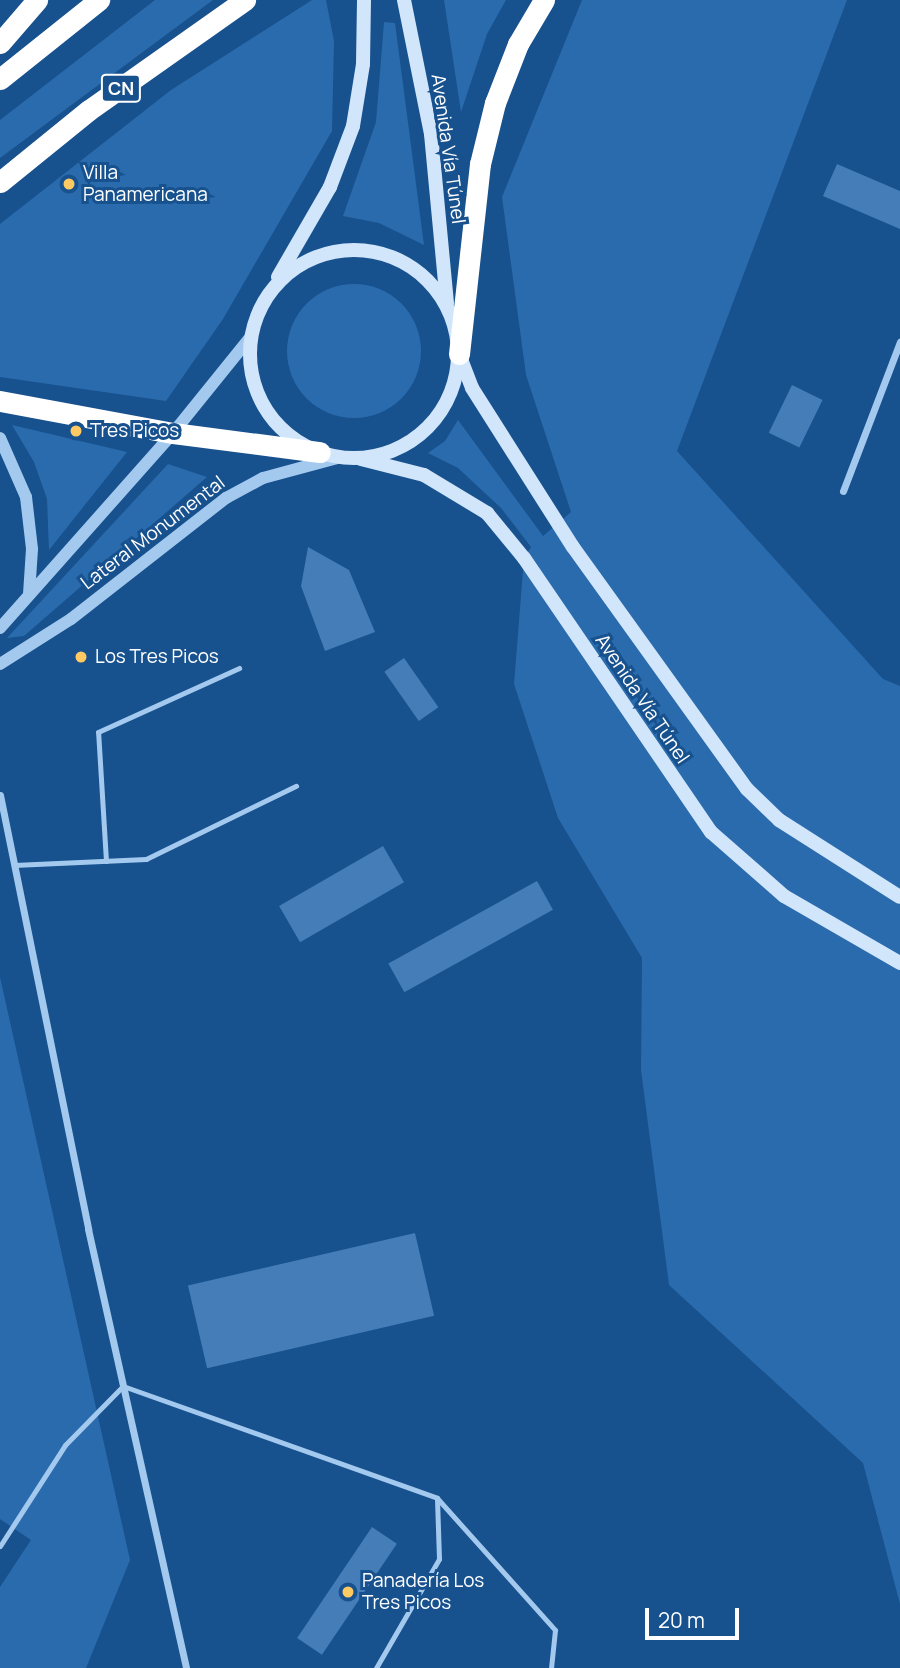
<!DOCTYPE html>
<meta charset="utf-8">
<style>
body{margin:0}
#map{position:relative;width:900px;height:1668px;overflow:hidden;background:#17518e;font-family:Manrope,sans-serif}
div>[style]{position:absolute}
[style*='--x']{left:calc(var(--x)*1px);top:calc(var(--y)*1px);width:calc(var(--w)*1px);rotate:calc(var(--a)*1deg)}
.green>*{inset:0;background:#2a6bad}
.round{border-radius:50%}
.building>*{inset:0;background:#447db8;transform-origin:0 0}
.service>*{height:5px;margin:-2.5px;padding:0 2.5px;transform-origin:2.5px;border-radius:2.5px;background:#a4c9ef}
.minor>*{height:7px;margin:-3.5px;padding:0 3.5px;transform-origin:3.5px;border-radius:3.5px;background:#a4c9ef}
.tertiary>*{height:12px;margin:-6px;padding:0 6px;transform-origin:6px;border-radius:6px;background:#a4c9ef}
.secondary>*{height:14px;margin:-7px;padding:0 7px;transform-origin:7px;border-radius:7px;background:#d1e5fb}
.secondary>.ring{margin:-7px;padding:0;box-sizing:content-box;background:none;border:14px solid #d1e5fb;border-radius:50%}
.motorway>*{height:21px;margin:-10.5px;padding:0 10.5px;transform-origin:10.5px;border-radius:10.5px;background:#fff}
.dots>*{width:19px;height:19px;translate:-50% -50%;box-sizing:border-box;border:4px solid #17518e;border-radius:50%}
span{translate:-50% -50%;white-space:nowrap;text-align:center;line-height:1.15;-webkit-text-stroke:6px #17518e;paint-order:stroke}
.shield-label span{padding:2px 5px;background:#17518e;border:2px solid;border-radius:5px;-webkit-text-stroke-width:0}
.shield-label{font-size:18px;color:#fff;font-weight:700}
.street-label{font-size:19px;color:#fff}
.poi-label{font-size:19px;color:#fff}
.left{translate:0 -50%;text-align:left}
.scale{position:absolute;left:645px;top:1608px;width:94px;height:32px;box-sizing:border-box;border:4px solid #fff;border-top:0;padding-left:9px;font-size:21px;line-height:24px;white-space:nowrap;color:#fff;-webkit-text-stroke:5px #17518e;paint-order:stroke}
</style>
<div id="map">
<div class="green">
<div style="clip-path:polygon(155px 0,213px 0,0 158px,0 120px)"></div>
<div style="clip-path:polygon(312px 0,326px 0,334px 41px,332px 131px,223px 319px,166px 401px,0 377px,0 224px,171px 90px)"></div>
<div style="clip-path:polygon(444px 0,506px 0,487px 34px,461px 112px)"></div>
<div style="clip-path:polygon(582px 0,847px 0,677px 451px,883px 679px,900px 686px,900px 1604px,863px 1463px,669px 1285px,641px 1070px,642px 958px,558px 818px,514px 684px,524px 558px,531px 547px,501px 508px,458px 468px,428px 453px,445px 441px,458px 420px,543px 536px,571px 512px,526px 375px,502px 197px)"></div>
<div style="clip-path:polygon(384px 22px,395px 23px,424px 245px,379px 223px,343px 216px,376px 122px)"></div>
<div class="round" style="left:287px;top:284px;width:134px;height:134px"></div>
<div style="clip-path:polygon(12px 425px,127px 452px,49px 550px,47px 499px,34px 462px)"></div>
<div style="clip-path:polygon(168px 464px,207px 477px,24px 636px,7px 638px)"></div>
<div style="clip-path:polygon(0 977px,130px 1560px,86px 1668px,0 1668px,0 1587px,31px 1540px,0 1519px)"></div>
</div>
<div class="building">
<div style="clip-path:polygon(837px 164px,900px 191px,900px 229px,823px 196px)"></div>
<div style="left:792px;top:385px;width:34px;height:53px;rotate:26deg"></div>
<div style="clip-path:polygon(308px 547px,349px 570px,375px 632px,325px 651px,301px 586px)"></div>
<div style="left:404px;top:658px;width:60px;height:24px;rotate:55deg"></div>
<div style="left:383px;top:846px;width:42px;height:120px;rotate:60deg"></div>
<div style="left:537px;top:881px;width:33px;height:170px;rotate:61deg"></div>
<div style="left:415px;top:1233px;width:85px;height:233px;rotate:77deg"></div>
<div style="left:372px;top:1527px;width:30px;height:134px;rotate:34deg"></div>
</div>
<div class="service">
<div style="--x:106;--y:861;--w:129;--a:-93.5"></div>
<div style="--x:98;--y:732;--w:155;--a:-24.4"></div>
<div style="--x:14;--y:865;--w:132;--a:-2.6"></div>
<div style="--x:146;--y:859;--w:167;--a:-26"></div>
<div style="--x:0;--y:1546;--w:120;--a:-57.2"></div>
<div style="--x:65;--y:1445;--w:83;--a:-45.5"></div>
<div style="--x:123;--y:1386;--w:333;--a:19.6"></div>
<div style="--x:437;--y:1498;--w:177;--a:48.2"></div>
<div style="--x:555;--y:1630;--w:38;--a:96"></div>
<div style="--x:376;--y:1668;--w:126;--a:-60"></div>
<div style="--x:439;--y:1559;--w:61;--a:-91.9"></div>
</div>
<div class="minor">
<div style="--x:843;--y:491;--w:160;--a:-69.1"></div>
<div style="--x:0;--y:795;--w:443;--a:78.5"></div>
<div style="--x:88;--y:1229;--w:450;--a:77.4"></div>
</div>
<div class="tertiary">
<div style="--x:0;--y:438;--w:64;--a:66.2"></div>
<div style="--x:26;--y:497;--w:52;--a:83.4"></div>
<div style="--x:32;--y:549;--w:45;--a:93.8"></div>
<div style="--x:0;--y:628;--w:261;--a:-48.4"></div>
<div style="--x:173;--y:433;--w:126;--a:-51.1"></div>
<div style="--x:0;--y:664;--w:84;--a:-32.4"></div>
<div style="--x:71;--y:619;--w:197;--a:-38"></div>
<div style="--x:226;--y:498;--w:42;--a:-28.4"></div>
<div style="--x:263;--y:478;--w:81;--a:-15.1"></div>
</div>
<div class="secondary">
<div style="--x:404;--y:0;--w:137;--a:78.6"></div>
<div style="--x:431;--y:134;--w:170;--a:84.6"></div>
<div class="ring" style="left:250px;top:250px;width:194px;height:194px"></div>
<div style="--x:278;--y:277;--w:104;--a:-60"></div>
<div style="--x:330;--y:187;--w:65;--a:-69.3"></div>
<div style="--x:353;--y:126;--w:63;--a:-80.8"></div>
<div style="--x:363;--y:64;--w:64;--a:-89.1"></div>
<div style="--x:459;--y:354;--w:36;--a:69"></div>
<div style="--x:472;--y:388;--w:188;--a:57.6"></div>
<div style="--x:573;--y:547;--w:298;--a:54.3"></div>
<div style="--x:747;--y:789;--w:45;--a:44.1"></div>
<div style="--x:779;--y:820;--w:143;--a:32.5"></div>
<div style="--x:361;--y:459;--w:65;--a:14.3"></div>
<div style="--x:424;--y:475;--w:74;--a:31.1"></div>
<div style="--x:487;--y:513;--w:58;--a:50.6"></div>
<div style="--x:524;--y:558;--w:332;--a:55.7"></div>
<div style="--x:711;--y:832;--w:97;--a:41.2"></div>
<div style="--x:784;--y:896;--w:134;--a:30"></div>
</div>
<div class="motorway">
<div style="--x:0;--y:43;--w:57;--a:-49.3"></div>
<div style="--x:0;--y:79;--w:127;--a:-38.6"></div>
<div style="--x:0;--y:182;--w:114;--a:-39"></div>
<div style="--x:89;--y:110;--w:191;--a:-35.2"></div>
<div style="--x:459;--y:354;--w:191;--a:-83.7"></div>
<div style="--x:480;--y:164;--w:63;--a:-76.2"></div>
<div style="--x:495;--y:103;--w:63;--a:-68.7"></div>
<div style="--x:518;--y:44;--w:51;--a:-59.4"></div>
<div style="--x:0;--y:401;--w:176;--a:10.5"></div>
<div style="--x:173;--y:433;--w:148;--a:7.4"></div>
</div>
<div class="dots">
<div style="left:69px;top:184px;background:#ffca62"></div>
<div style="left:76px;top:431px;background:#ffca62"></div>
<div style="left:81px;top:657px;background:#ffca62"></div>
<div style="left:348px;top:1592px;background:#ffca62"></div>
</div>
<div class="shield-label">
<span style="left:121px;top:88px">CN</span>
</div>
<div class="street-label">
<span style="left:448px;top:149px;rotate:82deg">Avenida Vía Túnel</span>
<span style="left:153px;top:533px;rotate:-37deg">Lateral Monumental</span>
<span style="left:642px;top:699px;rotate:56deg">Avenida Vía Túnel</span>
</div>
<div class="poi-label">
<span class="left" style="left:83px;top:184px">Villa<br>Panamericana</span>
<span class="left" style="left:90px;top:431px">Tres Picos</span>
<span class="left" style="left:95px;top:657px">Los Tres Picos</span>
<span class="left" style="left:362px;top:1592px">Panadería Los<br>Tres Picos</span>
</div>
<div class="scale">20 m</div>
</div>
